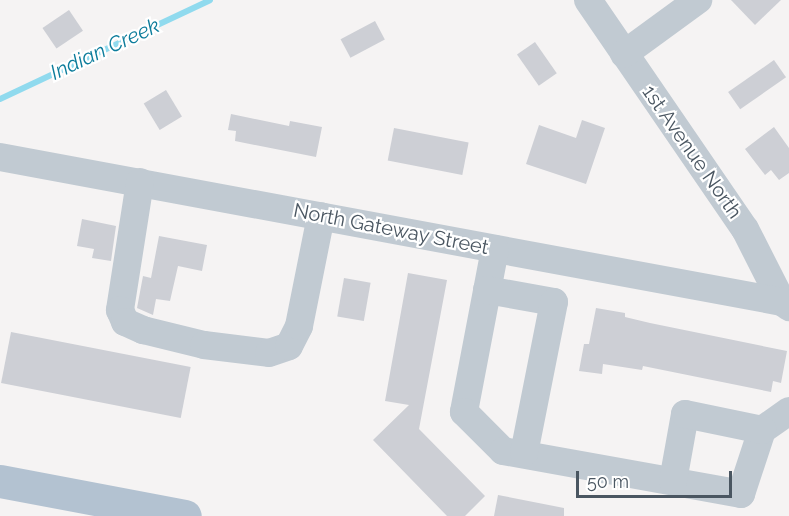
<!DOCTYPE html>
<style>
body{margin:0}
#map{position:relative;width:789px;height:516px;overflow:hidden;background:#f5f3f3;font-family:Raleway,sans-serif}
div>[style]{position:absolute}
[style*='--x']{left:calc(var(--x)*1px);top:calc(var(--y)*1px);width:calc(var(--w)*1px);rotate:calc(var(--a)*1deg)}
.stream>*{height:6px;margin:-3px;padding:0 3px;transform-origin:3px;border-radius:3px;background:#90daee}
.building>*{inset:0;background:#cdcfd5;transform-origin:0 0}
.minor>*{height:28px;margin:-14px;padding:0 14px;transform-origin:14px;border-radius:14px;background:#c1cad2}
.major>*{height:33px;margin:-16.5px;padding:0 16.5px;transform-origin:16.5px;border-radius:16.5px;background:#b3c2d1}
span{translate:-50% -50%;white-space:nowrap;text-align:center;line-height:1.15;-webkit-text-stroke:4.5px #fff;paint-order:stroke}
.street-label{font-size:20px;color:#4a5661}
.water-label{font-size:21px;color:#0c7c9b;font-style:italic}
.scale{position:absolute;left:576px;top:471px;width:156px;height:27px;box-sizing:border-box;border:3px solid #4a5661;border-top:0;padding-left:8px;font-size:18px;line-height:21px;white-space:nowrap;color:#4a5661;-webkit-text-stroke:4px #fff;paint-order:stroke}
</style>
<div id="map">
<div class="stream">
<div style="--x:0;--y:99;--w:232;--a:-25.2"></div>
</div>
<div class="building">
<div style="clip-path:polygon(731px 0,781px 0,755px 25px)"></div>
<div style="left:69px;top:10px;width:25px;height:32px;rotate:56deg"></div>
<div style="left:375px;top:21px;width:21px;height:39px;rotate:62deg"></div>
<div style="left:535px;top:42px;width:38px;height:22px;rotate:55deg"></div>
<div style="left:774px;top:60px;width:21px;height:56px;rotate:55deg"></div>
<div style="left:166px;top:90px;width:31px;height:26px;rotate:59deg"></div>
<div style="clip-path:polygon(231px 114px,289px 126px,290px 121px,322px 127px,316px 157px,235px 141px,236px 131px,228px 130px)"></div>
<div style="clip-path:polygon(582px 120px,605px 128px,586px 184px,526px 164px,539px 125px,576px 138px)"></div>
<div style="clip-path:polygon(774px 127px,789px 148px,789px 173px,779px 180px,771px 170px,765px 175px,745px 149px)"></div>
<div style="left:394px;top:128px;width:76px;height:33px;rotate:11deg"></div>
<div style="clip-path:polygon(82px 219px,116px 226px,111px 261px,92px 258px,94px 249px,77px 246px)"></div>
<div style="clip-path:polygon(159px 236px,207px 245px,202px 271px,178px 266px,170px 301px,156px 299px,153px 315px,137px 308px,143px 276px,151px 278px)"></div>
<div style="clip-path:polygon(408px 273px,447px 280px,419px 429px,485px 496px,465px 516px,447px 516px,373px 440px,409px 405px,385px 401px)"></div>
<div style="left:344px;top:278px;width:27px;height:39px;rotate:10deg"></div>
<div style="clip-path:polygon(596px 308px,625px 313px,625px 317px,650px 323px,787px 351px,781px 383px,773px 381px,771px 392px,643px 366px,642px 370px,603px 364px,602px 374px,579px 371px,584px 344px,589px 344px)"></div>
<div style="left:11px;top:332px;width:183px;height:52px;rotate:11deg"></div>
<div style="clip-path:polygon(498px 495px,564px 508px,564px 516px,494px 516px)"></div>
</div>
<div class="minor">
<div style="--x:588;--y:0;--w:278;--a:55.6"></div>
<div style="--x:745;--y:229;--w:82;--a:63.1"></div>
<div style="--x:782;--y:302;--w:9;--a:36"></div>
<div style="--x:624;--y:54;--w:92;--a:-36.1"></div>
<div style="--x:0;--y:157;--w:795;--a:10.5"></div>
<div style="--x:140;--y:182;--w:130;--a:98.9"></div>
<div style="--x:120;--y:310;--w:13;--a:67"></div>
<div style="--x:125;--y:322;--w:20;--a:24"></div>
<div style="--x:143;--y:330;--w:63;--a:13.8"></div>
<div style="--x:204;--y:345;--w:65;--a:7"></div>
<div style="--x:269;--y:353;--w:21;--a:-19"></div>
<div style="--x:289;--y:346;--w:22;--a:-63"></div>
<div style="--x:299;--y:326;--w:112;--a:-78.7"></div>
<div style="--x:495;--y:249;--w:166;--a:100.8"></div>
<div style="--x:464;--y:412;--w:55;--a:45"></div>
<div style="--x:503;--y:451;--w:242;--a:10.2"></div>
<div style="--x:741;--y:494;--w:67;--a:-71.8"></div>
<div style="--x:762;--y:430;--w:33;--a:-35"></div>
<div style="--x:487;--y:290;--w:68;--a:10.2"></div>
<div style="--x:554;--y:302;--w:154;--a:101.2"></div>
<div style="--x:673;--y:481;--w:68;--a:-79.8"></div>
<div style="--x:685;--y:414;--w:79;--a:11.7"></div>
</div>
<div class="major">
<div style="--x:0;--y:481;--w:188;--a:10.7"></div>
</div>
<div class="street-label">
<span style="left:692px;top:152px;rotate:55deg">1st Avenue North</span>
<span style="left:391px;top:229px;rotate:11deg">North Gateway Street</span>
</div>
<div class="water-label">
<span style="left:105px;top:49px;rotate:-25deg">Indian Creek</span>
</div>
<div class="scale">50 m</div>
</div>
